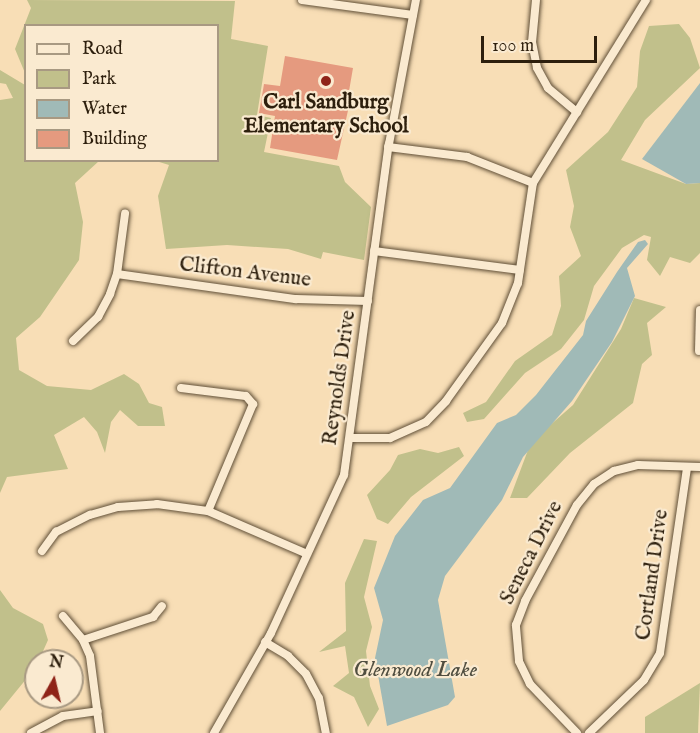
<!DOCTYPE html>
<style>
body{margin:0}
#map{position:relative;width:700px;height:733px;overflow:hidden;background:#f8deb6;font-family:"IM FELL English",serif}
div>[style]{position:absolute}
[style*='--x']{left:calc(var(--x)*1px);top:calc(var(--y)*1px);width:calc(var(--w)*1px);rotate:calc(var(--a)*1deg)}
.green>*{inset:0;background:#c1c08b}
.water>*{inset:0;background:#a0bab7}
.building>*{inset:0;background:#e59a7f}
.roads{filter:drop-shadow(0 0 2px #604f37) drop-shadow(0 0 2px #604f37)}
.street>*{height:8px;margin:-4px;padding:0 4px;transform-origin:4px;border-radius:4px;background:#faead0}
.dots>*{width:16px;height:16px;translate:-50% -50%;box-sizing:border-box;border:3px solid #faead0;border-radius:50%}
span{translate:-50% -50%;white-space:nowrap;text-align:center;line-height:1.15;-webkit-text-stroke:4.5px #faead0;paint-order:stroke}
.poi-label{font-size:21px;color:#2d1f0d;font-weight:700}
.street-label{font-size:21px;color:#2d1f0d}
.water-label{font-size:22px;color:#504e40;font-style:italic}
.legend{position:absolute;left:24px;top:24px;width:195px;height:138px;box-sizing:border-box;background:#faead0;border:2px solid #a89982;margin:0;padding:8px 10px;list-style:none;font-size:18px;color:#2d1f0d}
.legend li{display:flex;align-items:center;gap:12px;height:30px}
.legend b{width:30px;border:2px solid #a89982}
.north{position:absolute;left:24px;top:649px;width:60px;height:60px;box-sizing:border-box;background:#faead0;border:2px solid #a89982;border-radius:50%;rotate:8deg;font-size:16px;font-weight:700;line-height:24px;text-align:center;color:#2d1f0d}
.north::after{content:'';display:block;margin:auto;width:21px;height:27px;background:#8f2418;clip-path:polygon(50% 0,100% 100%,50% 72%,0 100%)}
.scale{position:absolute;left:481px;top:36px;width:116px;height:27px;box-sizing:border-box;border:3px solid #2d1f0d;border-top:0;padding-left:8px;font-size:18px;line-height:21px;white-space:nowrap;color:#2d1f0d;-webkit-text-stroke:4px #faead0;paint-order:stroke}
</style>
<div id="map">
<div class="green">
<div style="clip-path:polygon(27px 0,235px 1px,231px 39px,268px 46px,257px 115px,271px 118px,264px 152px,339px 166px,345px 182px,371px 207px,364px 260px,323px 252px,321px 259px,288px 249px,227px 245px,166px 249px,158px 196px,169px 165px,156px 161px,218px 160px,218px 26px,26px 26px,25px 73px,15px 49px,31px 8px)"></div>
<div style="clip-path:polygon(679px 24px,690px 38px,700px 68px,645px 120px,621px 160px,686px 184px,700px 183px,700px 253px,690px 263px,670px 257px,660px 276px,647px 260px,651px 237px,644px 235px,622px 248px,594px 286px,584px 320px,561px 349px,525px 373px,484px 419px,467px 422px,463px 413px,486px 402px,515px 361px,552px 335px,561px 306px,559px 276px,581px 256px,570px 227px,574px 206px,566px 170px,608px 132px,637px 87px,640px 51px,649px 26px)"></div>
<div style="clip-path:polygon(0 70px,25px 85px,26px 160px,99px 161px,75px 183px,83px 222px,79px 260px,40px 317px,16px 338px,19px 370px,47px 386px,91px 390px,124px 374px,139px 384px,149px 403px,162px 407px,165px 426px,138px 426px,120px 410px,111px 422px,105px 453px,97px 432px,84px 417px,54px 435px,68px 469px,7px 477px,0 493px,0 100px,13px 98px,6px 84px,0 83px)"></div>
<div style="clip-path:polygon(634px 298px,666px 307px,647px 323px,652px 355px,642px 364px,633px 403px,570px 453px,527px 498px,510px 498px,531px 442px,573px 405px,621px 329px)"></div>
<div style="clip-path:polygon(459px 447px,464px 456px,411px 497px,388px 524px,377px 519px,367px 495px,390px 470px,398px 455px,420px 449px,438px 453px)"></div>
<div style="clip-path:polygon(364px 539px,377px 541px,364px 597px,372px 627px,366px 651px,370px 686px,379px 709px,368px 727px,354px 697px,333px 686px,349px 673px,345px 646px,319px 652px,346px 631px,345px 583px)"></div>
<div style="clip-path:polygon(0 590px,13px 608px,43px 624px,48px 640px,36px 667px,0 711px)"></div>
<div style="clip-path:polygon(700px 683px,698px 733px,645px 733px,645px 717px)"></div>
</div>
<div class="water">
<div style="clip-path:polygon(700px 83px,700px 183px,686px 184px,642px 159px)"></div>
<div style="clip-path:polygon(645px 240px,648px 244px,627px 268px,635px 296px,612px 342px,572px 401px,523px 457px,502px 500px,445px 576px,438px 600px,455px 697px,448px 705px,387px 726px,375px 658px,383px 620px,374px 588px,395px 536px,423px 500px,450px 488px,497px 423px,516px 415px,536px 395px,583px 335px,586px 321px,617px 272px,638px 242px)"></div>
</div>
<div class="building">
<div style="clip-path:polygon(285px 56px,353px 68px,348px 97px,351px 97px,337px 160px,270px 148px,275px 116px,259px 113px,264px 84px,280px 86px)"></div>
</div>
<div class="roads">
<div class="street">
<div style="--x:302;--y:0;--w:112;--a:7.7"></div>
<div style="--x:536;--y:0;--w:42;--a:95.4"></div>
<div style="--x:532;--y:42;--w:26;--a:79"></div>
<div style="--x:537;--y:68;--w:23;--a:61"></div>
<div style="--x:548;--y:88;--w:38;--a:40"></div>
<div style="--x:388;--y:147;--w:80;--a:7.2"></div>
<div style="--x:467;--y:157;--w:71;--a:21.5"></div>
<div style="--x:374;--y:251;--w:147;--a:7.4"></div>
<div style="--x:117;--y:274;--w:181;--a:8"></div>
<div style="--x:296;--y:299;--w:72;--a:1.6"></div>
<div style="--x:73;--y:341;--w:35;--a:-44"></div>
<div style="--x:98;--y:317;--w:26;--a:-62"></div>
<div style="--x:110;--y:294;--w:21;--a:-71"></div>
<div style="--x:117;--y:274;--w:61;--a:-82.4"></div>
<div style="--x:699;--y:351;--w:41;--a:-88.6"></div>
<div style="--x:181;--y:388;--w:65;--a:7"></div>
<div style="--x:246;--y:396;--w:11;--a:49"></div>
<div style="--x:253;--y:404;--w:116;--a:112.8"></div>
<div style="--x:350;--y:438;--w:40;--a:0"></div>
<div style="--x:390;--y:438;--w:39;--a:-24"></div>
<div style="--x:426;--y:422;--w:29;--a:-46"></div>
<div style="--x:446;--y:401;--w:96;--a:-54.3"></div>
<div style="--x:502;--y:323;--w:43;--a:-68.2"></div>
<div style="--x:518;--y:283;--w:101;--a:-81.5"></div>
<div style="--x:533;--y:183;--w:215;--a:-58.3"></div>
<div style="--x:42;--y:551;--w:24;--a:-54"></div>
<div style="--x:56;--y:532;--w:38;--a:-27"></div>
<div style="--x:90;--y:515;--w:29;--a:-16"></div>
<div style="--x:118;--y:507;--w:39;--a:-4"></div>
<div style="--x:157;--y:504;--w:51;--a:7.8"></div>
<div style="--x:208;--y:511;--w:106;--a:23.4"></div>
<div style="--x:63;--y:616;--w:31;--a:50"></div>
<div style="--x:83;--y:640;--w:17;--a:66"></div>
<div style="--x:90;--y:656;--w:78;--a:82.6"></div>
<div style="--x:83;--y:640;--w:74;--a:-18.2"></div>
<div style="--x:153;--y:617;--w:14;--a:-51"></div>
<div style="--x:265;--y:642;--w:27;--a:31"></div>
<div style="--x:288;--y:656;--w:25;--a:45"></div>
<div style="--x:306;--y:674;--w:27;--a:62"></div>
<div style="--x:319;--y:698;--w:36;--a:79"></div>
<div style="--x:31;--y:733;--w:36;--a:-28"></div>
<div style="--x:63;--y:716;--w:35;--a:-8"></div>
<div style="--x:214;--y:733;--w:115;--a:-60.3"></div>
<div style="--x:271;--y:633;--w:174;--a:-65.2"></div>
<div style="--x:344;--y:475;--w:334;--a:-82.3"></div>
<div style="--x:389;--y:144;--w:147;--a:-79.4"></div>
<div style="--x:577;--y:733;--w:68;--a:-133.8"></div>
<div style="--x:530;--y:684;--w:25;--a:-116"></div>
<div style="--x:519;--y:661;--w:36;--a:-95"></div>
<div style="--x:516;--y:625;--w:26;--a:-69"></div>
<div style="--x:525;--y:601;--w:109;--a:-61.6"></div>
<div style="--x:577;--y:505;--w:27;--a:-51"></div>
<div style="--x:594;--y:484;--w:24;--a:-33"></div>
<div style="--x:614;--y:471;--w:25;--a:-14"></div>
<div style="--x:638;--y:465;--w:62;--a:1.8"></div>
<div style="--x:589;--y:733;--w:76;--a:-43.9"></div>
<div style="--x:644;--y:680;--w:31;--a:-59"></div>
<div style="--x:660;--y:653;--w:188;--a:-81.7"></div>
</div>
</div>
<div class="dots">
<div style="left:326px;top:81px;background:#8f2418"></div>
</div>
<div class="poi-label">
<span style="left:326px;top:115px">Carl Sandburg<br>Elementary School</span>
</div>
<div class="street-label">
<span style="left:245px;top:273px;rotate:7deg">Clifton Avenue</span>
<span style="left:340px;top:378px;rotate:-82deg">Reynolds Drive</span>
<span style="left:532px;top:553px;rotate:-63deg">Seneca Drive</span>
<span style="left:653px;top:575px;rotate:-82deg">Cortland Drive</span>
</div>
<div class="water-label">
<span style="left:415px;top:671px">Glenwood Lake</span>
</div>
<ul class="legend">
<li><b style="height:8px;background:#faead0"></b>Road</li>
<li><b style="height:16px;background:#c1c08b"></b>Park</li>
<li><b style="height:16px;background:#a0bab7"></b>Water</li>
<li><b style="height:16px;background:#e59a7f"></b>Building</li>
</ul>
<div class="north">N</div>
<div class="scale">100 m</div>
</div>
